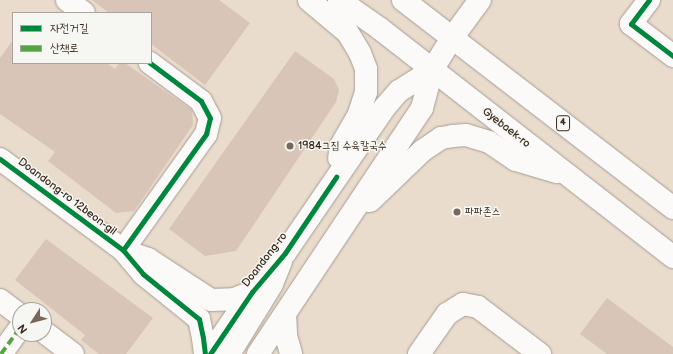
<!DOCTYPE html>
<meta charset="utf-8">
<style>
body{margin:0}
#map{position:relative;width:673px;height:354px;overflow:hidden;background:#e9dccd;font-family:"Balsamiq Sans","Poor Story",sans-serif}
div>[style]{position:absolute}
[style*='--x']{left:calc(var(--x)*1px);top:calc(var(--y)*1px);width:calc(var(--w)*1px);rotate:calc(var(--a)*1deg)}
.building>*{inset:0;background:#d8c5b7}
.roads{filter:drop-shadow(0 0 1px #a69d93) drop-shadow(0 0 1px #a69d93)}
.minor>*{height:22px;margin:-11px;padding:0 11px;transform-origin:11px;border-radius:11px;background:#fcfaf8}
.major>*{height:22px;margin:-11px;padding:0 11px;transform-origin:11px;border-radius:11px;background:#fcfaf8}
.quiet>*{height:4px;margin-top:-2px;transform-origin:0;background:repeating-linear-gradient(90deg,#54a441 0 8px,transparent 0 12px)}
.cycleway>*{height:5px;margin:-2.5px;padding:0 2.5px;transform-origin:2.5px;border-radius:2.5px;background:#00873e}
.dots>*{width:11px;height:11px;translate:-50% -50%;box-sizing:border-box;border:2px solid #f6f6f2;border-radius:50%}
span{translate:-50% -50%;white-space:nowrap;text-align:center;line-height:1.15;-webkit-text-stroke:3px #f6f6f2;paint-order:stroke}
.shield-label span{padding:1px 3px;background:#f6f6f2;border:1px solid;border-radius:3px;-webkit-text-stroke-width:0}
.shield-label{font-size:10px;color:#3b2a1e;font-weight:700}
.street-label{font-size:11px;color:#3b2a1e}
.poi-label{font-size:11px;color:#3b2a1e}
.left{translate:0 -50%;text-align:left}
.legend{position:absolute;left:12px;top:12px;width:140px;height:52px;box-sizing:border-box;background:#f6f6f2;border:1px solid #aba49d;margin:0;padding:5px 7px;list-style:none;font-size:12px;color:#3b2a1e}
.legend li{display:flex;align-items:center;gap:8px;height:20px}
.legend b{width:20px;border:1px solid #aba49d}
.north{position:absolute;left:12px;top:302px;width:40px;height:40px;box-sizing:border-box;background:#f6f6f2;border:1px solid #aba49d;border-radius:50%;rotate:234deg;font-size:11px;font-weight:700;line-height:16px;text-align:center;color:#3b2a1e}
.north::after{content:'';display:block;margin:auto;width:14px;height:18px;background:#78685b;clip-path:polygon(50% 0,100% 100%,50% 72%,0 100%)}
</style>
<div id="map">
<div class="building">
<div style="clip-path:polygon(92px 0,219px 0,250px 23px,205px 85px,151px 44px,151px 13px,109px 13px)"></div>
<div style="clip-path:polygon(13px 40px,13px 63px,107px 63px,115px 69px,119px 63px,125px 63px,192px 110px,193px 125px,134px 211px,116px 213px,48px 161px,55px 152px,0 114px,0 58px)"></div>
<div style="clip-path:polygon(295px 51px,334px 79px,339px 90px,336px 102px,236px 251px,205px 256px,169px 229px)"></div>
<div style="clip-path:polygon(46px 239px,153px 318px,126px 354px,99px 354px,81px 340px,85px 335px,15px 280px)"></div>
<div style="clip-path:polygon(607px 298px,673px 347px,673px 354px,607px 354px,580px 334px)"></div>
</div>
<div class="roads">
<div class="minor">
<div style="--x:67;--y:0;--w:21;--a:37"></div>
<div style="--x:649;--y:0;--w:30;--a:127"></div>
<div style="--x:631;--y:24;--w:53;--a:37.3"></div>
<div style="--x:452;--y:38;--w:47;--a:-53.6"></div>
<div style="--x:0;--y:159;--w:153;--a:36.5"></div>
<div style="--x:123;--y:250;--w:31;--a:50"></div>
<div style="--x:143;--y:274;--w:72;--a:38.8"></div>
<div style="--x:199;--y:319;--w:19;--a:78"></div>
<div style="--x:203;--y:338;--w:16;--a:83"></div>
<div style="--x:123;--y:250;--w:143;--a:-54.4"></div>
<div style="--x:206;--y:134;--w:16;--a:-76"></div>
<div style="--x:210;--y:118;--w:19;--a:-118"></div>
<div style="--x:201;--y:101;--w:64;--a:-143.3"></div>
<div style="--x:130;--y:253;--w:19;--a:18"></div>
<div style="--x:148;--y:259;--w:75;--a:33.1"></div>
<div style="--x:211;--y:300;--w:23;--a:-2"></div>
<div style="--x:234;--y:299;--w:19;--a:-21"></div>
<div style="--x:0;--y:300;--w:25;--a:37"></div>
<div style="--x:285;--y:314;--w:22;--a:87"></div>
<div style="--x:286;--y:336;--w:19;--a:74"></div>
<div style="--x:44;--y:332;--w:36;--a:37"></div>
<div style="--x:1;--y:354;--w:32;--a:-54"></div>
<div style="--x:229;--y:354;--w:82;--a:-58.4"></div>
<div style="--x:272;--y:284;--w:24;--a:-68"></div>
<div style="--x:419;--y:354;--w:49;--a:-55"></div>
<div style="--x:447;--y:314;--w:19;--a:-32"></div>
<div style="--x:463;--y:304;--w:15;--a:11"></div>
<div style="--x:478;--y:307;--w:78;--a:37.2"></div>
</div>
<div class="major">
<div style="--x:309;--y:0;--w:51;--a:40.2"></div>
<div style="--x:348;--y:33;--w:23;--a:59"></div>
<div style="--x:360;--y:53;--w:17;--a:69"></div>
<div style="--x:366;--y:69;--w:23;--a:90"></div>
<div style="--x:366;--y:92;--w:25;--a:108"></div>
<div style="--x:358;--y:116;--w:34;--a:120"></div>
<div style="--x:341;--y:146;--w:12;--a:99"></div>
<div style="--x:339;--y:0;--w:49;--a:35"></div>
<div style="--x:379;--y:28;--w:373;--a:37.9"></div>
<div style="--x:403;--y:0;--w:341;--a:37.6"></div>
<div style="--x:370;--y:201;--w:72;--a:-43.9"></div>
<div style="--x:422;--y:151;--w:23;--a:-34"></div>
<div style="--x:441;--y:138;--w:12;--a:-9"></div>
<div style="--x:453;--y:136;--w:13;--a:-4"></div>
<div style="--x:466;--y:135;--w:24;--a:17"></div>
<div style="--x:489;--y:142;--w:32;--a:34"></div>
<div style="--x:516;--y:160;--w:43;--a:16.3"></div>
<div style="--x:210;--y:354;--w:75;--a:-55.9"></div>
<div style="--x:252;--y:292;--w:51;--a:-49.8"></div>
<div style="--x:285;--y:253;--w:177;--a:-55.6"></div>
<div style="--x:385;--y:107;--w:21;--a:-49"></div>
<div style="--x:399;--y:91;--w:39;--a:-32"></div>
<div style="--x:258;--y:354;--w:296;--a:-56.3"></div>
<div style="--x:422;--y:108;--w:39;--a:-75"></div>
<div style="--x:432;--y:70;--w:38;--a:-58"></div>
</div>
</div>
<div class="quiet">
<div style="--x:1;--y:354;--w:32;--a:-54"></div>
</div>
<div class="cycleway">
<div style="--x:649;--y:0;--w:30;--a:127"></div>
<div style="--x:631;--y:24;--w:53;--a:37.3"></div>
<div style="--x:0;--y:159;--w:153;--a:36.5"></div>
<div style="--x:123;--y:250;--w:31;--a:50"></div>
<div style="--x:143;--y:274;--w:72;--a:38.8"></div>
<div style="--x:199;--y:319;--w:19;--a:78"></div>
<div style="--x:203;--y:338;--w:16;--a:83"></div>
<div style="--x:123;--y:250;--w:143;--a:-54.4"></div>
<div style="--x:206;--y:134;--w:16;--a:-76"></div>
<div style="--x:210;--y:118;--w:19;--a:-118"></div>
<div style="--x:201;--y:101;--w:64;--a:-143.3"></div>
<div style="--x:210;--y:354;--w:75;--a:-55.9"></div>
<div style="--x:252;--y:292;--w:51;--a:-49.8"></div>
<div style="--x:285;--y:253;--w:92;--a:-56.1"></div>
</div>
<div class="dots">
<div style="left:290px;top:146px;background:#78685b"></div>
<div style="left:457px;top:212px;background:#78685b"></div>
</div>
<div class="shield-label">
<span style="left:563px;top:123px">4</span>
</div>
<div class="street-label">
<span style="left:506px;top:128px;rotate:38deg">Gyebaek-ro</span>
<span style="left:67px;top:197px;rotate:37deg">Doandong-ro 12beon-gil</span>
<span style="left:265px;top:260px;rotate:-52deg">Doandong-ro</span>
</div>
<div class="poi-label">
<span class="left" style="left:298px;top:146px">1984그집 수육칼국수</span>
<span class="left" style="left:465px;top:212px">파파존스</span>
</div>
<ul class="legend">
<li><b style="height:5px;background:#00873e"></b>자전거길</li>
<li><b style="height:5px;background:#54a441"></b>산책로</li>
</ul>
<div class="north">N</div>
</div>
